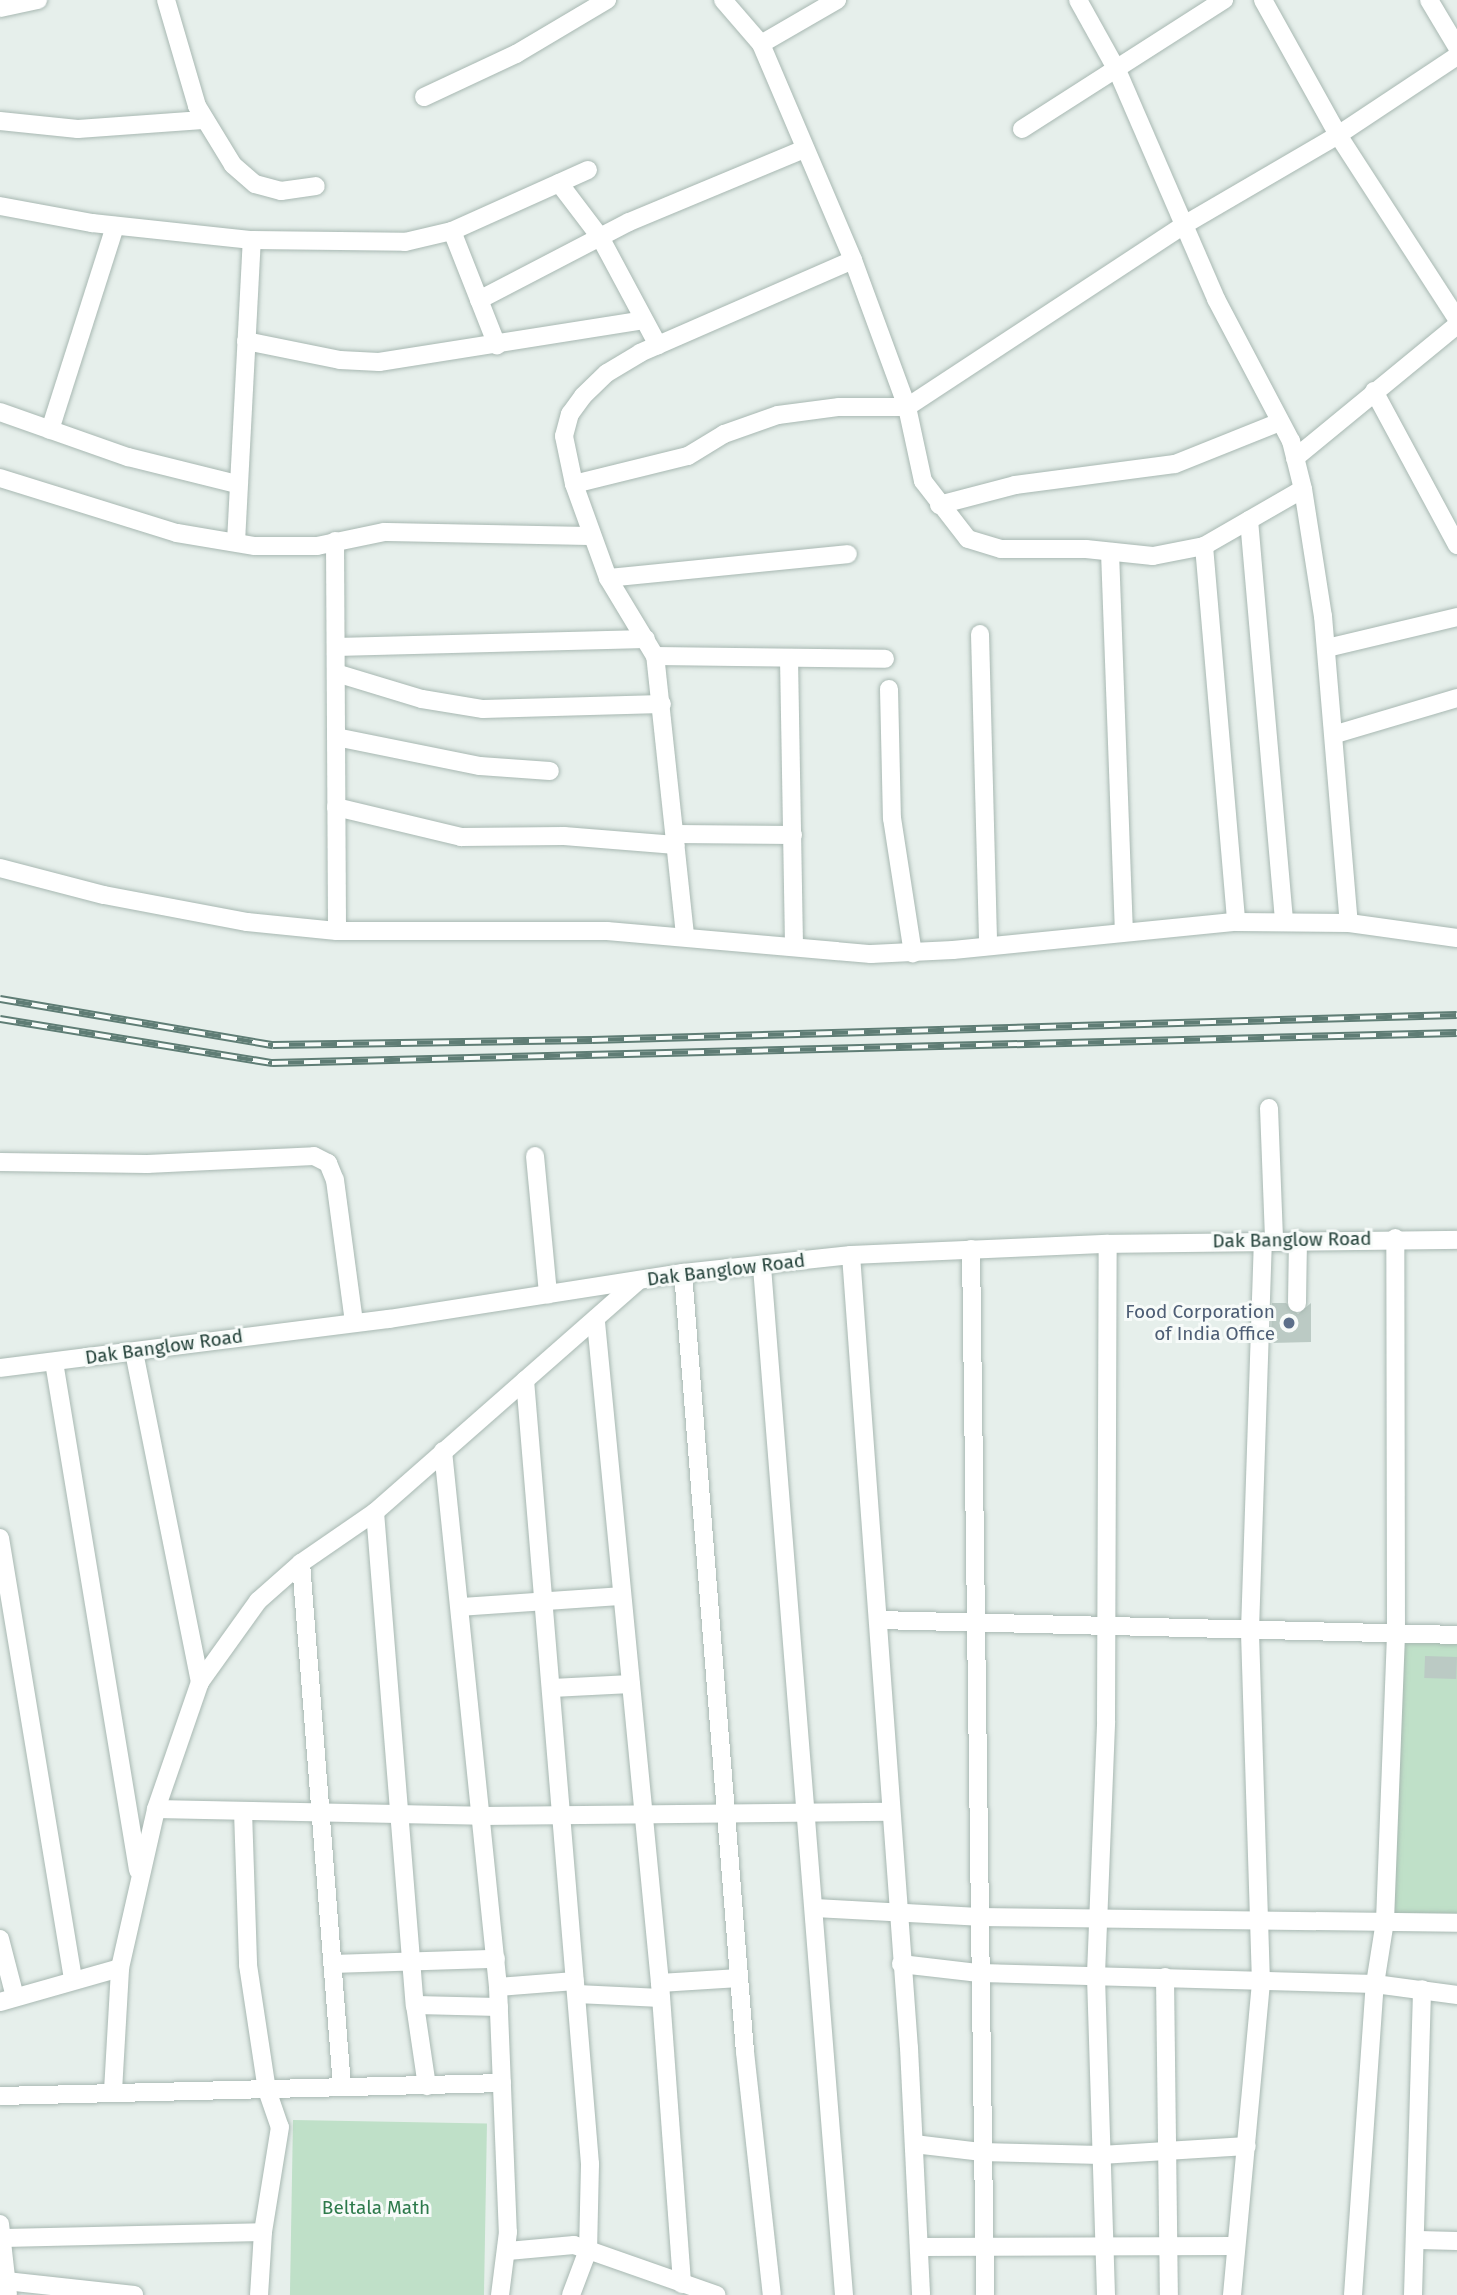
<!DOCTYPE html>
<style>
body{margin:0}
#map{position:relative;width:1457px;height:2295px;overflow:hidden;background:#e6efeb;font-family:"Fira Sans",sans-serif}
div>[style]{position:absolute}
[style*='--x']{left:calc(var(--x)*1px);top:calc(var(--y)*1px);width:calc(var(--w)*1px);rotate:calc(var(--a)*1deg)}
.green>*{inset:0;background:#bfe0c8;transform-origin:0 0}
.building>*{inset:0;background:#bbcac4;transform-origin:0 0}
.roads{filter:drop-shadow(0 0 2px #a8b8b2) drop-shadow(0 0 2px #a8b8b2)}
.minor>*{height:18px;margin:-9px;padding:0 9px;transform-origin:9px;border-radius:9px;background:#fff}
.rail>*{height:8px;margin-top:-4px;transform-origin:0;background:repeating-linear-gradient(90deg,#f7fbf9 0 16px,#5f7d75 0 32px);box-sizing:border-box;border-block:2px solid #5f7d75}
.dots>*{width:19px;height:19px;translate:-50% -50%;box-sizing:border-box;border:4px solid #f7fbf9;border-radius:50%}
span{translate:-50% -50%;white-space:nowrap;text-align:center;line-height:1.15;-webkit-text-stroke:6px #f7fbf9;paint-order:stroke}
.street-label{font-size:19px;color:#24423a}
.service-label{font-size:19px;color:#4e5e75}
.right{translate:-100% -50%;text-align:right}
.park-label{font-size:19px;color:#2d7a4b}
</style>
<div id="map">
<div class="green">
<div style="clip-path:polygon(1396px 1634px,1457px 1635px,1457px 1923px,1385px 1921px)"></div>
<div style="left:293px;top:2120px;width:194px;height:175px;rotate:1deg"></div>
</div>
<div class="building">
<div style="clip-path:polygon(1272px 1303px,1286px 1303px,1298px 1314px,1311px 1303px,1311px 1342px,1271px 1343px)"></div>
<div style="left:1425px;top:1656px;width:32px;height:22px;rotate:2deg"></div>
</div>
<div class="roads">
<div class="minor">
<div style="--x:166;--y:0;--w:110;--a:73.7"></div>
<div style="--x:197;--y:106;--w:69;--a:58.6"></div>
<div style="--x:233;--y:165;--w:29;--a:41"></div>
<div style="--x:255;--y:184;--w:27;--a:15"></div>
<div style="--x:281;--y:191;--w:35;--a:-8"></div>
<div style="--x:723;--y:0;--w:58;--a:49.2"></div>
<div style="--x:761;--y:44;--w:235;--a:66.9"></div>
<div style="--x:853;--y:260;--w:157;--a:69.8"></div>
<div style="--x:907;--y:407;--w:76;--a:77.8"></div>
<div style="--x:923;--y:481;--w:73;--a:52.2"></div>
<div style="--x:968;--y:539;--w:34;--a:17"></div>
<div style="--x:1001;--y:549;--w:85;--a:0"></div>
<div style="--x:1086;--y:549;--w:67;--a:6"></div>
<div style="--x:1153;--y:556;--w:52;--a:-11.1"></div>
<div style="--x:1204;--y:546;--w:114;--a:-29.9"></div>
<div style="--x:1078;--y:0;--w:80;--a:60.9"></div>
<div style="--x:1117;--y:70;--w:249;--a:66.6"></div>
<div style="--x:1216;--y:299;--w:161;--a:62.2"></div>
<div style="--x:1291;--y:441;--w:49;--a:76"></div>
<div style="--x:1303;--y:489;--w:129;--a:81.1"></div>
<div style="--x:1323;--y:616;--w:308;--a:85.2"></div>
<div style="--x:1263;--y:0;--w:154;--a:60.9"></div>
<div style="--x:1338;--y:135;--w:219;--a:57.1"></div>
<div style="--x:1429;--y:0;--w:55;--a:59.2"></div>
<div style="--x:0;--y:8;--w:39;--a:-12"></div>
<div style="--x:761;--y:44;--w:88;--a:-30.1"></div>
<div style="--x:424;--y:97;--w:102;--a:-25.1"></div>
<div style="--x:516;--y:54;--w:106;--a:-30.7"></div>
<div style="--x:0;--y:121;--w:78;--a:5.9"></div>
<div style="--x:78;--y:129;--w:125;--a:-4.1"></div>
<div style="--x:1022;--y:129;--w:240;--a:-32.6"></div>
<div style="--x:559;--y:183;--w:68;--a:52.8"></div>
<div style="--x:600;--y:237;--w:123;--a:61.8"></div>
<div style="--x:0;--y:206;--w:94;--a:10.5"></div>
<div style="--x:92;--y:223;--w:161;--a:6.1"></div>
<div style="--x:252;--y:240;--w:153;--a:0.7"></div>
<div style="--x:405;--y:242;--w:48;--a:-13.2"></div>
<div style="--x:452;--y:231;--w:149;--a:-24.2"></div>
<div style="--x:452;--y:231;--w:123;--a:68.5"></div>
<div style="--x:479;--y:300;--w:169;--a:-27.5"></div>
<div style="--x:629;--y:222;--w:190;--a:-22.6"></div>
<div style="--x:246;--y:341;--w:96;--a:11.4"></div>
<div style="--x:340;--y:360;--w:39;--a:3"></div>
<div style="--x:379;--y:362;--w:268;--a:-9"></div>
<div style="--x:1374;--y:391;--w:175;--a:61.7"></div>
<div style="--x:0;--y:412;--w:136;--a:19.4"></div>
<div style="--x:128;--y:457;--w:112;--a:13.9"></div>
<div style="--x:50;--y:430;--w:214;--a:-72.3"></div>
<div style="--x:1295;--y:458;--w:210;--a:-39.4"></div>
<div style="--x:0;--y:478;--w:185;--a:17.3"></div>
<div style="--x:177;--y:533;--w:79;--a:9.5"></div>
<div style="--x:255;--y:546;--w:62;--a:0"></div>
<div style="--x:317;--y:546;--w:68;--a:-11.8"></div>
<div style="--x:384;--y:532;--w:208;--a:1.1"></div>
<div style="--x:574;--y:484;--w:117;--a:-13.8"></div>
<div style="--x:688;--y:456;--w:42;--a:-31.4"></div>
<div style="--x:724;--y:434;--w:57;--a:-19.4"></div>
<div style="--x:778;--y:415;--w:62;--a:-7.5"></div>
<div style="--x:839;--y:407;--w:68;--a:0"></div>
<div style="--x:907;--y:407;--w:331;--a:-33.3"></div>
<div style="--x:1184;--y:225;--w:178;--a:-30.3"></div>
<div style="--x:1338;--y:135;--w:143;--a:-33.6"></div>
<div style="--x:939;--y:505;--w:79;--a:-14.7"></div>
<div style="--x:1015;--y:485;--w:161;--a:-7.5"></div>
<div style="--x:1175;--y:464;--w:113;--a:-21.8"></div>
<div style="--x:1249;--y:520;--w:403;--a:85"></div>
<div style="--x:335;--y:541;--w:390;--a:89.7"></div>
<div style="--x:236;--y:542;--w:302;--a:-87"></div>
<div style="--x:1204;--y:546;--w:377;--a:85.1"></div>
<div style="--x:1110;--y:552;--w:380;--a:87.9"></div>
<div style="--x:608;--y:578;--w:241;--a:-5.7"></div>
<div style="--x:980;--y:634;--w:312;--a:88.5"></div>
<div style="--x:336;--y:647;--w:310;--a:-1.5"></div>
<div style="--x:1327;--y:648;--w:134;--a:-13.4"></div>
<div style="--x:655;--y:656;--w:230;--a:0.7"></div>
<div style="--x:789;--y:658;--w:288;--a:89"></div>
<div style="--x:336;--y:673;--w:90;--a:16.8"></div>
<div style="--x:422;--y:699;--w:62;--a:9.3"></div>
<div style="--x:483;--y:709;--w:179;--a:-1.6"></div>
<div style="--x:889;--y:689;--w:129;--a:88.7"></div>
<div style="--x:892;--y:818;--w:137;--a:81.2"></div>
<div style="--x:1336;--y:734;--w:126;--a:-16.6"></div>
<div style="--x:336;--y:737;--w:147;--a:11.4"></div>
<div style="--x:480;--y:766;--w:70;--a:4.1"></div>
<div style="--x:336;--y:807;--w:129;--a:13.5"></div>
<div style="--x:461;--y:837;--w:103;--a:-0.6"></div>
<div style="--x:564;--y:836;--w:112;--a:4.6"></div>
<div style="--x:675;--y:834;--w:118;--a:0.5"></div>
<div style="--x:0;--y:868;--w:107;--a:14.6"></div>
<div style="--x:104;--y:895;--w:146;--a:10.7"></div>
<div style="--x:247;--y:922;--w:90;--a:5.7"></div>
<div style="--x:337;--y:931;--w:270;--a:0"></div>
<div style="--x:607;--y:931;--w:265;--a:5"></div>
<div style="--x:871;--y:954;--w:82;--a:-2.8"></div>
<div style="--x:953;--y:950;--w:284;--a:-5.7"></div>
<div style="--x:1236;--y:922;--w:113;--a:0.5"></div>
<div style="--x:1349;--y:923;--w:109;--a:7.9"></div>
<div style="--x:685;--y:935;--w:281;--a:-96.1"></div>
<div style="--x:655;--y:656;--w:91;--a:-121.1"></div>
<div style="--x:608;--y:578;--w:100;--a:-109.9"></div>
<div style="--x:574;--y:484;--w:49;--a:-101.8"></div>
<div style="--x:564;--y:436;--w:23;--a:-75"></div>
<div style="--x:570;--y:414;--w:22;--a:-54"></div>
<div style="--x:583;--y:396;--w:33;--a:-44"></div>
<div style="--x:607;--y:373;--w:39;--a:-31"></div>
<div style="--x:640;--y:353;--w:232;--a:-23.6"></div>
<div style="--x:1269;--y:1108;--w:133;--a:87.8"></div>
<div style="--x:535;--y:1156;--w:139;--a:84.6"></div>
<div style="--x:0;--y:1162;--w:147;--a:0.8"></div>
<div style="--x:147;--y:1164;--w:167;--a:-2.7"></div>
<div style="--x:314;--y:1156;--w:16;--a:27"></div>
<div style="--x:328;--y:1163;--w:18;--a:68"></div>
<div style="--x:335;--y:1180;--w:144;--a:82.4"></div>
<div style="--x:971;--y:1249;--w:1046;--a:89.23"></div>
<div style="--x:851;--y:1255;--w:795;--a:85.82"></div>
<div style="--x:909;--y:2048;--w:247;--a:87.2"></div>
<div style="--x:762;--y:1267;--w:1031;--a:85.44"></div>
<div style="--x:683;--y:1273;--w:781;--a:85.45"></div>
<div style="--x:745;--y:2052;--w:244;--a:83.7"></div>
<div style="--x:1297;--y:1303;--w:63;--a:-89.1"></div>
<div style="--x:596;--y:1322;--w:664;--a:84.47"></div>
<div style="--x:660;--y:1983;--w:302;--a:85.8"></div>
<div style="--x:134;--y:1352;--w:337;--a:78.7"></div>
<div style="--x:54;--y:1362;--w:515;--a:80.61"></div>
<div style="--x:0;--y:1368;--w:392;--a:-7.2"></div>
<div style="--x:389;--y:1319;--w:298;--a:-8.9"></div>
<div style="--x:683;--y:1273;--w:169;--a:-6.1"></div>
<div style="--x:851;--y:1255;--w:257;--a:-2.5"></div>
<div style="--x:1108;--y:1244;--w:349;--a:-0.7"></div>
<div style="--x:525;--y:1380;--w:787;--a:85.26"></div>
<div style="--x:590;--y:2164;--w:86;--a:91.3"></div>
<div style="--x:588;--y:2250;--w:48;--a:110.7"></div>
<div style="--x:443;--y:1451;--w:539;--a:84.14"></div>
<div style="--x:498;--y:1987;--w:245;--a:87.7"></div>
<div style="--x:508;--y:2232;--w:64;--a:97.2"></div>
<div style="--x:375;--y:1512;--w:495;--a:85.4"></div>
<div style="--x:415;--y:2005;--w:82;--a:81.6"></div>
<div style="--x:0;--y:1538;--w:446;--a:80.6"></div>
<div style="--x:301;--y:1563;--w:525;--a:85.52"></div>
<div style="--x:460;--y:1607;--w:162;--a:-3.9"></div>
<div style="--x:878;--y:1620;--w:579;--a:1.48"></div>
<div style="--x:552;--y:1688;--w:79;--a:-2.9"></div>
<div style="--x:156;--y:1809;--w:325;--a:1.2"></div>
<div style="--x:481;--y:1816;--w:409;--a:-0.6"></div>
<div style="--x:243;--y:1811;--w:154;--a:88.1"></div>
<div style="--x:248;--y:1965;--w:126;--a:81.4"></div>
<div style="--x:267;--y:2090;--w:39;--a:71"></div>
<div style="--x:280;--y:2127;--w:106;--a:99.2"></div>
<div style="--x:263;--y:2232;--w:63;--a:93.6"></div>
<div style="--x:815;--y:1908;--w:164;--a:3.1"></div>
<div style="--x:979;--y:1917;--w:478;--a:0.7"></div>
<div style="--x:0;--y:1939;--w:60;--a:75.5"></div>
<div style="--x:333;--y:1964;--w:163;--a:-1.8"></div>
<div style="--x:901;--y:1964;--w:79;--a:6.6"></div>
<div style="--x:979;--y:1973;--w:396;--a:1.6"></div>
<div style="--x:1375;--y:1984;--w:83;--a:7.6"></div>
<div style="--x:1165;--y:1977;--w:318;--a:89.3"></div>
<div style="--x:660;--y:1983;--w:79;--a:-3.6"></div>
<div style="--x:498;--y:1987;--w:77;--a:-4.5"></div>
<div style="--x:577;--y:1994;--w:84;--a:2.7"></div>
<div style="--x:0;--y:2002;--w:125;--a:-15.8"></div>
<div style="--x:120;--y:1968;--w:163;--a:-77.2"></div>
<div style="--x:156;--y:1809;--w:134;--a:-70.9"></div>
<div style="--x:200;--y:1682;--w:100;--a:-54.4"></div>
<div style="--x:258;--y:1601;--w:57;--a:-41.5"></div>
<div style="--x:301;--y:1563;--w:90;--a:-34.6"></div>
<div style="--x:375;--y:1512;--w:351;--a:-41.3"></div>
<div style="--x:415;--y:2005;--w:84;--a:1.4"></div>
<div style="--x:113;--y:2091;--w:123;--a:-86.7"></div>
<div style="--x:0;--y:2096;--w:502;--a:-1.48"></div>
<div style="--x:914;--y:2144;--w:67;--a:6.8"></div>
<div style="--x:981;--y:2152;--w:120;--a:1.4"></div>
<div style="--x:1101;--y:2155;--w:146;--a:-3.5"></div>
<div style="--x:0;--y:2224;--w:71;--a:83.6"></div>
<div style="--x:2;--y:2238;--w:261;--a:-1.3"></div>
<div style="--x:1417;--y:2240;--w:40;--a:1.4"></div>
<div style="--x:919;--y:2247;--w:315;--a:-0.2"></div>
<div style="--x:508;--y:2251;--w:66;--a:-5.2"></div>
<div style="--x:574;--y:2245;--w:151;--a:19.3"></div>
<div style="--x:6;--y:2281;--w:129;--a:6.2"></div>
<div style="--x:1106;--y:2295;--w:321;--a:-91.8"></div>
<div style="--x:1096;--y:1974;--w:253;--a:-87.7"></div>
<div style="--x:1106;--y:1721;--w:477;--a:-89.8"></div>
<div style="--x:1232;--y:2295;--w:313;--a:-84.7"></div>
<div style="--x:1261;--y:1983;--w:353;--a:-91.8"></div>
<div style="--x:1250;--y:1630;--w:389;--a:-88.1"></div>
<div style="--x:1353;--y:2295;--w:312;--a:-86"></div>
<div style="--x:1375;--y:1984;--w:64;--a:-81"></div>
<div style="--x:1385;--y:1921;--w:287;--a:-87.8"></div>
<div style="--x:1396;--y:1634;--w:396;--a:-90.1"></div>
<div style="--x:1413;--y:2295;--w:306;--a:-88.3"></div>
</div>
</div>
<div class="rail">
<div style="--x:0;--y:999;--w:277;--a:9.6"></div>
<div style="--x:273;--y:1045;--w:319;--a:-0.9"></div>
<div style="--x:592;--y:1040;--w:865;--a:-1.66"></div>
<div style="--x:0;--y:1019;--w:276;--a:9.2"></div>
<div style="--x:272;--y:1063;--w:1185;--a:-1.45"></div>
</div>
<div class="dots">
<div style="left:1289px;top:1323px;background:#5c6f8a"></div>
</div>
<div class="street-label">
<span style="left:1292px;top:1240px;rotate:-1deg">Dak Banglow Road</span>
<span style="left:726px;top:1270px;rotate:-7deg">Dak Banglow Road</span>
<span style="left:164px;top:1347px;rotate:-8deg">Dak Banglow Road</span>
</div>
<div class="service-label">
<span class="right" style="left:1275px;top:1323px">Food Corporation<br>of India Office</span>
</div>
<div class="park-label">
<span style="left:376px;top:2208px">Beltala Math</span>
</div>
</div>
